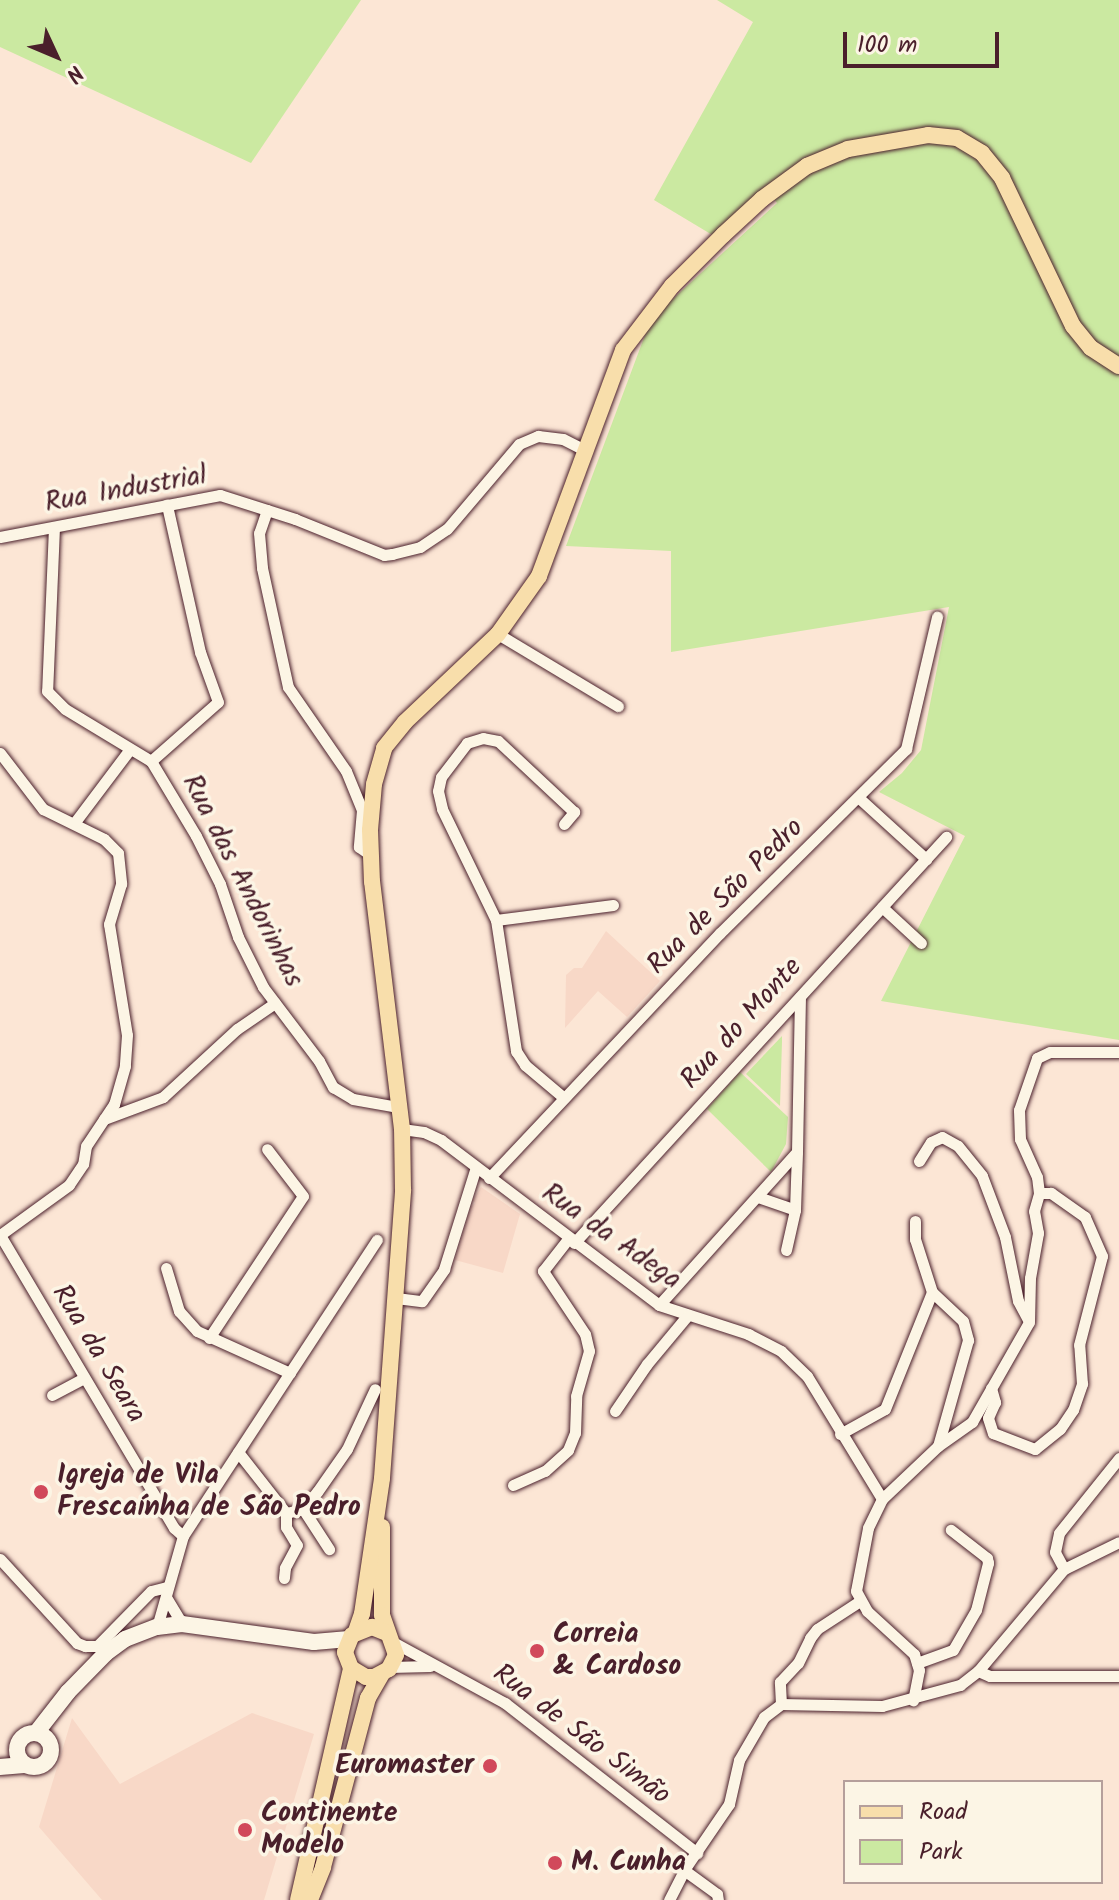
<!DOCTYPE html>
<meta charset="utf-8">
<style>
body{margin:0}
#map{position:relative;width:1119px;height:1900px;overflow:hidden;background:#fce6d5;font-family:Kalam,sans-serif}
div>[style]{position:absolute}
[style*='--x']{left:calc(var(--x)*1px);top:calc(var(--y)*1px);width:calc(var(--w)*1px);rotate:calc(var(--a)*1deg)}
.built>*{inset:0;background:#f8d8c7}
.green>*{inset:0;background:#cbe9a1}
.roads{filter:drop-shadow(0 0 2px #4a1f2b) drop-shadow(0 0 2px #4a1f2b)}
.street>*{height:11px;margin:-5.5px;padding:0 5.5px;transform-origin:5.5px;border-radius:5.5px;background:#fcf5e5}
.secondary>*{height:16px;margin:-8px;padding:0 8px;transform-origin:8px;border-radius:8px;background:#fcf5e5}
.secondary>.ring{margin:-8px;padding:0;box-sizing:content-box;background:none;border:16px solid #fcf5e5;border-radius:50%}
.primary>*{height:16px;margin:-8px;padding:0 8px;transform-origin:8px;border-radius:8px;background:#f8deab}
.dots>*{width:22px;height:22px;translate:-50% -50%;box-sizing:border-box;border:4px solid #fcf5e5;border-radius:50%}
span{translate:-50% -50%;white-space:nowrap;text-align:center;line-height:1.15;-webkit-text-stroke:7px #fcf5e5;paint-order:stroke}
.street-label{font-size:28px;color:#4a1f2b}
.poi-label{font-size:28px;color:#4a1f2b;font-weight:700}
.left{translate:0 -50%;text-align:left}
.right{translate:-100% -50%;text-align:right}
.legend{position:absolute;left:843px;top:1780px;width:260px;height:104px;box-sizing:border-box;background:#fcf5e5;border:2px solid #b59f9b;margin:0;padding:10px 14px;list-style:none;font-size:24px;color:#4a1f2b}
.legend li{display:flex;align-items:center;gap:16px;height:40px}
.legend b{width:40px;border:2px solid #b59f9b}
.north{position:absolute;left:16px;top:16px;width:80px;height:80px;-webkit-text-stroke:6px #fcf5e5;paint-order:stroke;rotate:134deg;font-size:22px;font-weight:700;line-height:32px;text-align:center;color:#4a1f2b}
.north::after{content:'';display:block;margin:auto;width:28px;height:36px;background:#4a1f2b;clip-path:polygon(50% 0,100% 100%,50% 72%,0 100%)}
.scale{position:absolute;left:843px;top:32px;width:156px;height:36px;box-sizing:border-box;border:4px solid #4a1f2b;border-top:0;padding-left:10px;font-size:24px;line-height:28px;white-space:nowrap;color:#4a1f2b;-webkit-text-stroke:6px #fcf5e5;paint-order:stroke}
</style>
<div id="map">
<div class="built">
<div style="clip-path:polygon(606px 931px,660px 981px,627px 1017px,598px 991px,565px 1028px,566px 975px,574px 968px,582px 968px)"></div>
<div style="clip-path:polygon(481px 1187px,520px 1214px,503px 1273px,455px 1260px,470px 1208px,475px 1203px,473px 1200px)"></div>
<div style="clip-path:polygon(252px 1713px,314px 1734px,264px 1900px,102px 1900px,39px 1827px,72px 1718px,120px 1784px)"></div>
</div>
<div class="green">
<div style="clip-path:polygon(0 0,361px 0,251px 163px,0 47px)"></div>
<div style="clip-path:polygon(717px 0,1119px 0,1119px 1040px,881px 1001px,965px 836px,879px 792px,902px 773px,921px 750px,949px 607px,671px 652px,671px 551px,566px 546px,651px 319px,777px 203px,765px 188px,714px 236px,654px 200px,753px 22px)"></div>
<div style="clip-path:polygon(782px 1036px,782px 1041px,780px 1106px,746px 1074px)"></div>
<div style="clip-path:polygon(740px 1072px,788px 1117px,786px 1144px,771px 1172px,707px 1109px)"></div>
</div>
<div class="roads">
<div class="street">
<div style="--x:267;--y:510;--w:24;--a:109"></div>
<div style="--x:259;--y:533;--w:35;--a:85"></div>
<div style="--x:262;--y:568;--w:122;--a:77.7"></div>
<div style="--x:288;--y:687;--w:102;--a:55.4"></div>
<div style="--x:346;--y:771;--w:42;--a:67.7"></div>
<div style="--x:362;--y:810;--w:37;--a:95"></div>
<div style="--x:359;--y:847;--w:14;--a:34"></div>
<div style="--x:54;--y:527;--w:164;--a:92.4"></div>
<div style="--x:47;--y:691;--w:25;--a:45"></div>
<div style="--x:65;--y:709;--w:100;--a:31.2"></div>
<div style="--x:151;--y:761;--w:87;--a:59"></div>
<div style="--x:196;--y:836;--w:54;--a:63.4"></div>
<div style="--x:220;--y:884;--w:56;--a:71.2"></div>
<div style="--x:238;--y:937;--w:56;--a:63.4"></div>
<div style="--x:263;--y:987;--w:93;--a:52.9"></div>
<div style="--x:319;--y:1061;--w:30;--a:62"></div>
<div style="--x:333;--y:1087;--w:23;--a:31"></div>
<div style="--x:353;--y:1099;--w:46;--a:10.1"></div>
<div style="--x:0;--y:537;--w:224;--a:-10.8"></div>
<div style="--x:220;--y:495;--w:79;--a:17.7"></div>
<div style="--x:295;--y:519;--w:96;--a:22"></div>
<div style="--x:384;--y:555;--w:8;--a:-7"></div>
<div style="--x:392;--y:554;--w:29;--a:-14"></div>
<div style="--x:420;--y:547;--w:32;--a:-34"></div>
<div style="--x:447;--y:529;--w:111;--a:-49.7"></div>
<div style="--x:519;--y:444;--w:21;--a:-23"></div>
<div style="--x:538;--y:436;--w:25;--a:7"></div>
<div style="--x:563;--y:439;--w:22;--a:27"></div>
<div style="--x:498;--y:634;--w:140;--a:31"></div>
<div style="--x:0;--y:753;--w:71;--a:52.5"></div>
<div style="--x:43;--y:809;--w:68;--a:26.2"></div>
<div style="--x:104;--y:839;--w:20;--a:45"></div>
<div style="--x:118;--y:853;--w:31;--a:84"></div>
<div style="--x:121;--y:884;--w:42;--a:106.7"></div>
<div style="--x:109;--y:924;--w:112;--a:80.8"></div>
<div style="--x:127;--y:1035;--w:31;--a:94"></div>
<div style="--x:125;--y:1066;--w:40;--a:106"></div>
<div style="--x:114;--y:1104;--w:50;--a:123.7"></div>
<div style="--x:86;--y:1146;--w:18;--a:99"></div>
<div style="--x:83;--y:1164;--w:25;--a:124"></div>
<div style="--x:69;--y:1185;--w:85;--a:144.1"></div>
<div style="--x:151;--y:761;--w:89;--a:-41.4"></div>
<div style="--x:218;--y:702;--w:53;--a:-109.8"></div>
<div style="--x:200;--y:652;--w:151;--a:-102.7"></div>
<div style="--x:859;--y:798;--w:91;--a:42.3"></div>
<div style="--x:75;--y:822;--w:91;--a:-53"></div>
<div style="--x:564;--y:824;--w:16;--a:-50"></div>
<div style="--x:574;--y:812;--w:104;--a:-136.9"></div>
<div style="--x:498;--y:741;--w:15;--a:-169"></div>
<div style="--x:483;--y:738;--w:17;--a:163"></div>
<div style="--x:467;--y:743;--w:43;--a:127.4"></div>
<div style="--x:441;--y:777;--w:14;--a:102"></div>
<div style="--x:438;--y:791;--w:18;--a:77"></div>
<div style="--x:442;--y:809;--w:123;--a:64.1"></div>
<div style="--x:496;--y:920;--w:133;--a:81.3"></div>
<div style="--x:516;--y:1051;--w:17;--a:57"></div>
<div style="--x:525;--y:1065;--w:51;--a:40.2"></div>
<div style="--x:882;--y:907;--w:53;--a:42.7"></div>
<div style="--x:496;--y:920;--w:118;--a:-7.3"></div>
<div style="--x:104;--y:1119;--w:63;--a:-20.4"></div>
<div style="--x:163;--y:1097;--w:100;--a:-42.6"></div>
<div style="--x:237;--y:1029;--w:46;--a:-34.4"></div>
<div style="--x:402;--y:1129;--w:22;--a:8"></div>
<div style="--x:424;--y:1132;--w:19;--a:25"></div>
<div style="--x:441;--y:1140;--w:273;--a:37.1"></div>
<div style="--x:659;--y:1305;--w:94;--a:18"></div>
<div style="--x:748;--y:1334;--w:37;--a:27"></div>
<div style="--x:781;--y:1351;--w:36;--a:44"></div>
<div style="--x:807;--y:1376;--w:144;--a:58.6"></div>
<div style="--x:882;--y:1499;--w:32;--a:116"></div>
<div style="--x:868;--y:1528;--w:64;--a:100.8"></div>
<div style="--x:856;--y:1591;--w:23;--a:61"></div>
<div style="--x:867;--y:1611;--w:64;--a:42.5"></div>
<div style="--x:914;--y:1654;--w:17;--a:73"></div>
<div style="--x:919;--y:1670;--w:31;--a:101"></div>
<div style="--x:919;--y:1161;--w:22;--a:-58"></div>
<div style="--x:931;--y:1142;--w:12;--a:-24"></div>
<div style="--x:942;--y:1137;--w:18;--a:29"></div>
<div style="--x:958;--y:1146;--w:38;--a:51"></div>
<div style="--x:982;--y:1176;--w:65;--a:69.3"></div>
<div style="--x:1005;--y:1237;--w:65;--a:78.5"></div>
<div style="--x:1018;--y:1301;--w:21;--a:62"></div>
<div style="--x:489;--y:1178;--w:337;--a:-46.7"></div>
<div style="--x:720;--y:933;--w:262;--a:-44.7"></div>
<div style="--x:906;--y:749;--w:136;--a:-76.8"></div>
<div style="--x:758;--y:1197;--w:39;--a:19"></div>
<div style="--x:795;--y:1210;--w:57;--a:-88"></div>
<div style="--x:915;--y:1221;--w:18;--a:90"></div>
<div style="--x:915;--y:1239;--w:56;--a:72.2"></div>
<div style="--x:932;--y:1292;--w:42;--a:43.1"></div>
<div style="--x:963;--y:1321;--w:20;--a:75"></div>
<div style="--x:968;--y:1340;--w:110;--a:105.8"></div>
<div style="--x:0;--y:1235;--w:341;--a:59.3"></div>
<div style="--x:174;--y:1528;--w:12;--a:42"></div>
<div style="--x:574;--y:1243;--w:551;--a:-47.5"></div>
<div style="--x:786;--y:1250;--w:41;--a:-77.3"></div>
<div style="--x:166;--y:1268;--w:45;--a:73.2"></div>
<div style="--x:179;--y:1311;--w:27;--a:48"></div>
<div style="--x:197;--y:1331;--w:102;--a:24.3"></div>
<div style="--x:396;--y:1298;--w:26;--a:7"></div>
<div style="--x:422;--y:1301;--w:39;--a:-55"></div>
<div style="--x:444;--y:1269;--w:107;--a:-72.6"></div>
<div style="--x:659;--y:1305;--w:206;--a:-48"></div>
<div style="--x:797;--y:1152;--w:155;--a:-88.9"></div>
<div style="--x:209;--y:1338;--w:170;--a:-56.5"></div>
<div style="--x:303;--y:1196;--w:59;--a:-127.5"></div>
<div style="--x:991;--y:1388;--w:15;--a:74"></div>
<div style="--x:995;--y:1402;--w:17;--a:114"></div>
<div style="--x:988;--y:1418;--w:16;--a:72"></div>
<div style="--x:993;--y:1433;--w:45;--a:20.9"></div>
<div style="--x:1035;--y:1449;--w:32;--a:-39"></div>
<div style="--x:1060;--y:1429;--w:23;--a:-56"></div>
<div style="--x:1073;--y:1410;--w:28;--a:-71"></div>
<div style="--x:1082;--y:1384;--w:39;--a:-94"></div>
<div style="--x:1079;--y:1345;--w:92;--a:-75.5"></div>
<div style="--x:1102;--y:1256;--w:43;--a:-113.6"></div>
<div style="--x:1085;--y:1217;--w:42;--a:-144.8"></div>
<div style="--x:1051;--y:1193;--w:12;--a:180"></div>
<div style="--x:52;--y:1395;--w:36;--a:-28"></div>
<div style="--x:615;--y:1411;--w:57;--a:-55.8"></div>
<div style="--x:647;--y:1364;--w:62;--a:-50.2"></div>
<div style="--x:840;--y:1434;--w:51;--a:-29.1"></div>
<div style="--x:885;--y:1409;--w:126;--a:-68.1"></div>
<div style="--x:238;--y:1452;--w:78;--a:51.8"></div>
<div style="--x:286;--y:1513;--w:14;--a:90"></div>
<div style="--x:286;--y:1527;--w:21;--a:59"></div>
<div style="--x:297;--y:1545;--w:26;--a:118"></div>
<div style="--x:285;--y:1568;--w:10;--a:96"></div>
<div style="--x:513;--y:1485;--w:35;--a:-24"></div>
<div style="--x:545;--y:1471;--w:31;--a:-42"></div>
<div style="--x:568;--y:1450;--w:18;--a:-68"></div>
<div style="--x:575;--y:1433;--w:37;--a:-88"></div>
<div style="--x:576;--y:1396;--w:47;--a:-73.9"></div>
<div style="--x:589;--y:1351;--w:17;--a:-103"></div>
<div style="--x:585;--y:1334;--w:76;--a:-123.7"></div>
<div style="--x:543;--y:1271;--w:41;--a:-52"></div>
<div style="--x:882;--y:1499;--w:77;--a:-43.4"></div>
<div style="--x:938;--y:1446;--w:42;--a:-35.2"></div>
<div style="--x:972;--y:1422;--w:115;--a:-60.3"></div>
<div style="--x:1029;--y:1322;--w:44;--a:-88.7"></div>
<div style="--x:1030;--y:1278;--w:46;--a:-79.9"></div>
<div style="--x:1038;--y:1233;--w:22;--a:-100"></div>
<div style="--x:1034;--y:1211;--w:19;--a:-74"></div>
<div style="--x:1039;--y:1193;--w:16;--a:-97"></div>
<div style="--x:1037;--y:1177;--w:42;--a:-114.1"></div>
<div style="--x:1020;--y:1139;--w:29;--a:-92"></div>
<div style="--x:1019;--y:1110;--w:55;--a:-70.9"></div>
<div style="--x:1037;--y:1058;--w:14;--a:-25"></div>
<div style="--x:1050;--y:1052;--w:69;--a:0"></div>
<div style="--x:303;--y:1509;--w:48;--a:57"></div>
<div style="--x:286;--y:1513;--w:17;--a:-13"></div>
<div style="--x:303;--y:1509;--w:22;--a:-51"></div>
<div style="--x:317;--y:1492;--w:52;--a:-55.1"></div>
<div style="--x:347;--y:1449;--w:66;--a:-65"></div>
<div style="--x:0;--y:1559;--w:114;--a:47.5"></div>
<div style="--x:77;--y:1643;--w:9;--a:21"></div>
<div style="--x:85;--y:1646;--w:12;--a:0"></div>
<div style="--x:97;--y:1646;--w:77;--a:-45.5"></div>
<div style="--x:151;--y:1591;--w:16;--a:-14"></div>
<div style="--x:1064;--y:1569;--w:19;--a:-118"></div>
<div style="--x:1055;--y:1552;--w:19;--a:-78"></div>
<div style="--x:1059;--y:1533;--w:96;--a:-51.3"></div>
<div style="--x:166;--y:1597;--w:31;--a:59"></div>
<div style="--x:157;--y:1627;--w:95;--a:-74.1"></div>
<div style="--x:183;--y:1536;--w:354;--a:-56.8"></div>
<div style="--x:393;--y:1642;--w:128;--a:28.6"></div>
<div style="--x:505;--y:1703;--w:244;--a:38"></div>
<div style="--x:917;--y:1663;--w:38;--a:-20"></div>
<div style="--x:953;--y:1650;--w:46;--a:-60.1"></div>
<div style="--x:976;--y:1610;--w:49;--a:-75.7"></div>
<div style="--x:988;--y:1563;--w:5;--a:-101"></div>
<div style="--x:987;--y:1558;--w:46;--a:-142.1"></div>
<div style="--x:390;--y:1667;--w:40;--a:-1.4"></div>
<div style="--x:978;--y:1671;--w:13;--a:23"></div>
<div style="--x:990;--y:1676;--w:129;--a:0"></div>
<div style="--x:781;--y:1704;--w:22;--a:-93"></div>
<div style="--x:780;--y:1682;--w:26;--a:-47"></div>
<div style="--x:798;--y:1663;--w:28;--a:-64"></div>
<div style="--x:810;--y:1638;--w:11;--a:-52"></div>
<div style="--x:817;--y:1629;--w:51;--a:-33.1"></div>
<div style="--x:684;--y:1870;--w:41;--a:36"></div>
<div style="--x:717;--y:1894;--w:6;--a:81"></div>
<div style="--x:669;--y:1900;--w:34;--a:-63"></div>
<div style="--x:684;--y:1870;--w:80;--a:-55.7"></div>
<div style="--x:729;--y:1804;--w:45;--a:-77.2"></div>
<div style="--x:739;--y:1760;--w:50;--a:-59.8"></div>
<div style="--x:764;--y:1717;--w:21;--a:-37"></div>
<div style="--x:781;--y:1704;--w:101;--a:1.1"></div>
<div style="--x:882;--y:1706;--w:81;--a:-15.1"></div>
<div style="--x:960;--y:1685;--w:23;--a:-38"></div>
<div style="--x:978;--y:1671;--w:133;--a:-49.9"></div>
<div style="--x:1064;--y:1569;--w:61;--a:-26.1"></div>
</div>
<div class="secondary">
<div class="ring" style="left:17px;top:1733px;width:18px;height:18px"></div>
<div style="--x:36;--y:1733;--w:52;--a:-52"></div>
<div style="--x:68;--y:1692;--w:54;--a:-45.7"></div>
<div style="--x:106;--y:1653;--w:24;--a:-36"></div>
<div style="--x:125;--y:1639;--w:34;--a:-21"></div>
<div style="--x:157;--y:1627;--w:25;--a:-7"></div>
<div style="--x:182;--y:1624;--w:133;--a:7.8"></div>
<div style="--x:314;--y:1642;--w:35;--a:-5"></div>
<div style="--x:0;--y:1767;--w:24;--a:-5"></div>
</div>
<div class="primary">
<div style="--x:382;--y:1527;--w:88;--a:90"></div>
<div style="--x:382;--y:1615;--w:42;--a:70.7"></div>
<div style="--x:396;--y:1655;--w:16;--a:117"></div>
<div style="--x:389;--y:1669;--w:17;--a:152"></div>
<div style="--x:374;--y:1677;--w:8;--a:180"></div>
<div style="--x:366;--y:1677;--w:17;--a:-149"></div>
<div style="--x:351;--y:1668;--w:17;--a:-111"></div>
<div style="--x:345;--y:1652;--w:18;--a:-68"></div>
<div style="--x:352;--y:1635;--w:22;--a:-22"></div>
<div style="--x:372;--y:1627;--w:16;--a:22"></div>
<div style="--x:356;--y:1631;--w:18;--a:-71"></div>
<div style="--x:362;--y:1614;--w:137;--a:-81.6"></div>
<div style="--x:382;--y:1478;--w:289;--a:-85.8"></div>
<div style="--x:403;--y:1190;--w:61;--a:-90.9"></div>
<div style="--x:402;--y:1129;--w:249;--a:-96.9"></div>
<div style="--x:372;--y:882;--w:52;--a:-92.2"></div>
<div style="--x:370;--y:830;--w:46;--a:-85"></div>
<div style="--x:374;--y:784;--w:37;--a:-74"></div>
<div style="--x:384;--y:748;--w:33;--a:-51"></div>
<div style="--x:405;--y:722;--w:128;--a:-43.4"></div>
<div style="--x:498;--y:634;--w:71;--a:-54.7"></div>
<div style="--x:539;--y:576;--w:241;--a:-69.6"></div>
<div style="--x:623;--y:350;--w:81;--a:-52.6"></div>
<div style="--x:672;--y:286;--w:72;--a:-45"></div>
<div style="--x:723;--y:235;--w:53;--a:-42.7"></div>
<div style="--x:762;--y:199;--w:56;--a:-36.3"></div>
<div style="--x:807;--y:166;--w:44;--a:-22.5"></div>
<div style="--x:848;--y:149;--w:81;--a:-9.9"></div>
<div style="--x:928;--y:135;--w:29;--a:6"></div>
<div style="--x:957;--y:138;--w:29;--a:31"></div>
<div style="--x:982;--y:153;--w:32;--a:51"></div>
<div style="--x:1002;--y:178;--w:164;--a:64.4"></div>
<div style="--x:1073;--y:326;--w:28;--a:51"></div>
<div style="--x:1091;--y:348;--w:33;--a:33"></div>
<div style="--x:298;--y:1900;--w:238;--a:-77.1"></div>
<div style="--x:310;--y:1900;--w:35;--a:-68"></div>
<div style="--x:323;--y:1867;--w:175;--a:-75.1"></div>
<div style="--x:368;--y:1698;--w:28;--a:-60"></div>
</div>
</div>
<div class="dots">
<div style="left:41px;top:1492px;background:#d1495b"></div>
<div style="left:537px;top:1651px;background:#d1495b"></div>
<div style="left:490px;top:1766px;background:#d1495b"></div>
<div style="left:245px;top:1830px;background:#d1495b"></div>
<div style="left:555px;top:1863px;background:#d1495b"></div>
</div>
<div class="street-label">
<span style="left:126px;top:490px;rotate:-10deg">Rua Industrial</span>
<span style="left:242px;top:881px;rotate:63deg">Rua das Andorinhas</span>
<span style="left:726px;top:897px;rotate:-45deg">Rua de São Pedro</span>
<span style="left:742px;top:1024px;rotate:-48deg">Rua do Monte</span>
<span style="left:611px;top:1237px;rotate:35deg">Rua da Adega</span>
<span style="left:98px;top:1354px;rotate:59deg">Rua da Seara</span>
<span style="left:581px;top:1735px;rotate:37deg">Rua de São Simão</span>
</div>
<div class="poi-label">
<span class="left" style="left:57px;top:1492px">Igreja de Vila<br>Frescaínha de São Pedro</span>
<span class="left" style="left:553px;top:1651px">Correia<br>&amp; Cardoso</span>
<span class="right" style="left:474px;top:1766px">Euromaster</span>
<span class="left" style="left:261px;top:1830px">Continente<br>Modelo</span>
<span class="left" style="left:571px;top:1863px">M. Cunha</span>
</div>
<ul class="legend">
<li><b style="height:10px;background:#f8deab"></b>Road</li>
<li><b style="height:22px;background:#cbe9a1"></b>Park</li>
</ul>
<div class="north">N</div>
<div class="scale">100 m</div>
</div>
